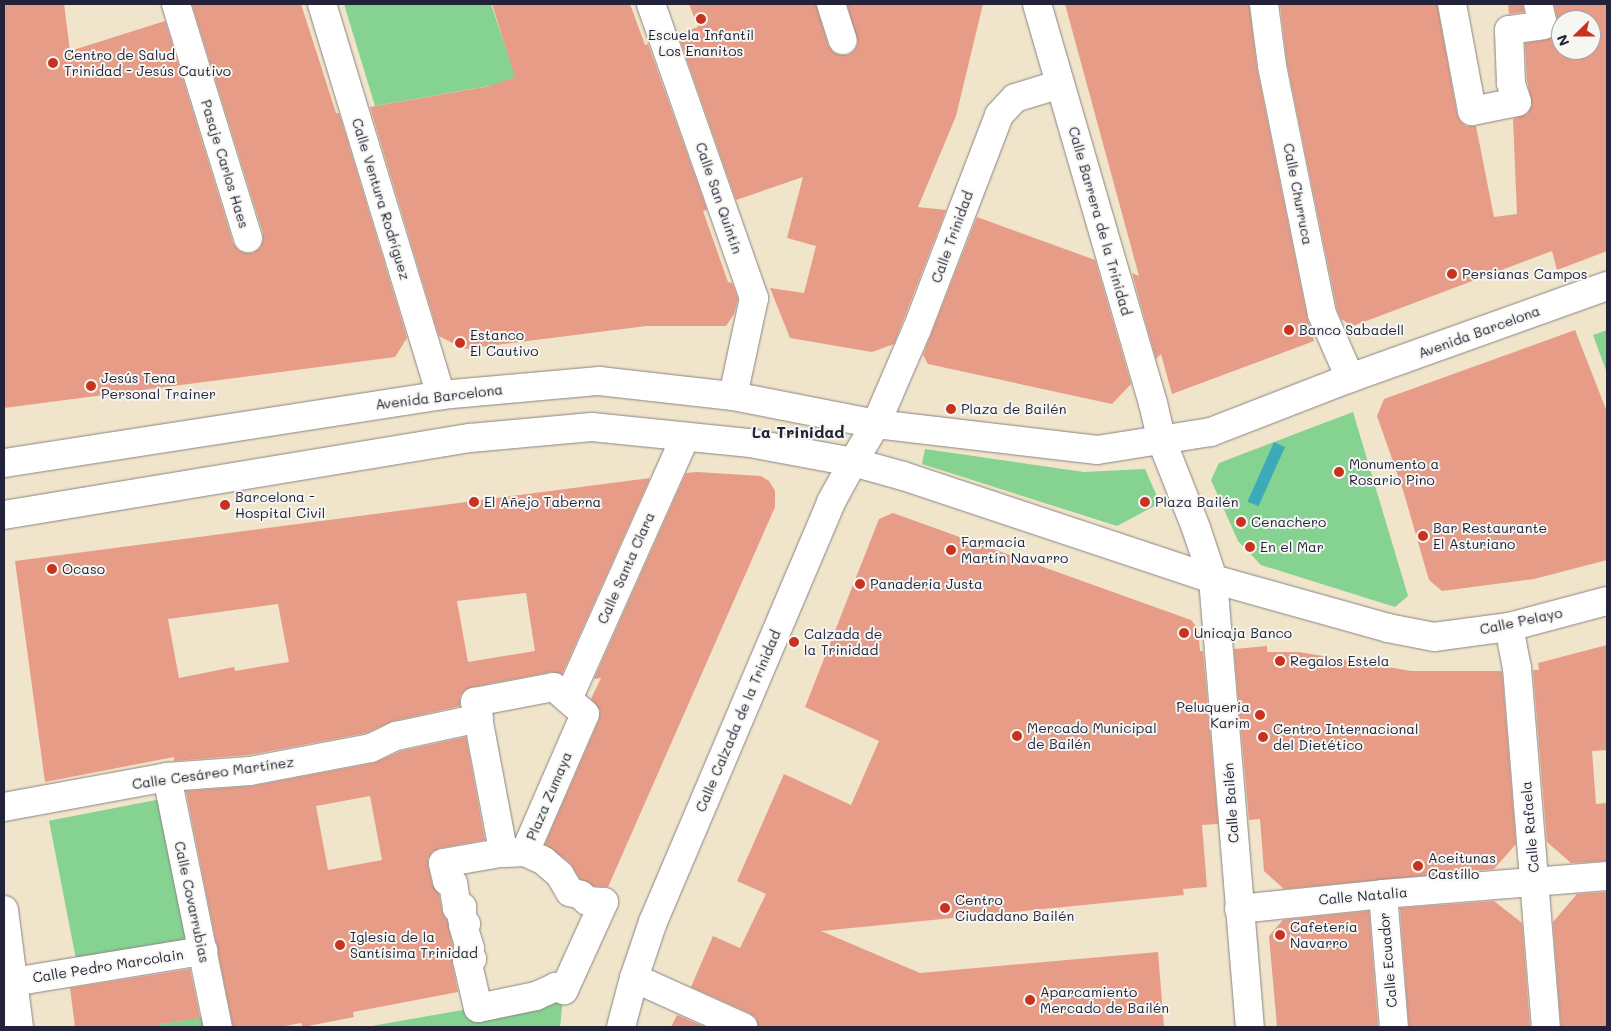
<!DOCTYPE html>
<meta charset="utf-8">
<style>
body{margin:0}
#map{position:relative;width:1611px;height:1031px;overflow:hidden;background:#f0e4ca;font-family:Mali,sans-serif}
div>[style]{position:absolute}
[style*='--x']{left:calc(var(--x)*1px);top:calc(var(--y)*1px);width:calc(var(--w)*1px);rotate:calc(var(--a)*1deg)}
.green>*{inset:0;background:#85d291;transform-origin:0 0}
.water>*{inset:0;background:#3cabb9;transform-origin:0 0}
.building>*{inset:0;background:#e79c87}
.roads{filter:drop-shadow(0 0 1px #898382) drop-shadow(0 0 1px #898382)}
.minor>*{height:28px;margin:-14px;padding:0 14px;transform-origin:14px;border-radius:14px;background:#fff}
.major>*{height:28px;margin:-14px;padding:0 14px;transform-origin:14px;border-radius:14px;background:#fff}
.dots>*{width:14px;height:14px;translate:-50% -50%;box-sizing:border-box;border:2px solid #f6f6f2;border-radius:50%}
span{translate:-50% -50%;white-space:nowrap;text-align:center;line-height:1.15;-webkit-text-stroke:4px #f6f6f2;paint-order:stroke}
.poi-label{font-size:14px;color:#22223b}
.left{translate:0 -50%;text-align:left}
.right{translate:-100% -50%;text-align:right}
.street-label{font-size:14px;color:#22223b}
.quarter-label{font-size:16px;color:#22223b;font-weight:700}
.frame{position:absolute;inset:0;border:5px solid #22223b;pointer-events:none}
.north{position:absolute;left:1551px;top:10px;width:50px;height:50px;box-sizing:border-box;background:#f6f6f2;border:1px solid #a1a1a9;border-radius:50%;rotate:248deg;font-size:14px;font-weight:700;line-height:20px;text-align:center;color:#22223b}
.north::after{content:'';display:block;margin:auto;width:18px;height:22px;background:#c8321e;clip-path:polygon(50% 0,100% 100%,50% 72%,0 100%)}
</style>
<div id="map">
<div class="green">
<div style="clip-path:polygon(344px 4px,491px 4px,517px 81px,375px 106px)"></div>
<div style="clip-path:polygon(1607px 330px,1607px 373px,1593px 335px)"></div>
<div style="clip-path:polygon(1353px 412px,1408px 596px,1395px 607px,1261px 565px,1238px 541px,1211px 480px,1219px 463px)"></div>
<div style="clip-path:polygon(925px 449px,1084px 472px,1145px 469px,1160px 503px,1117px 526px,922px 464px)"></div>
<div style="left:161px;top:799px;width:147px;height:114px;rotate:79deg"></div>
<div style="clip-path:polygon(564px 990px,560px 1027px,366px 1027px,525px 999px)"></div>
<div style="clip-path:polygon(204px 1017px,206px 1027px,161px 1027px,160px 1024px)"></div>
</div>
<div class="water">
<div style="left:1274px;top:442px;width:12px;height:65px;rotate:24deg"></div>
</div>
<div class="building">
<div style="clip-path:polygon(4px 4px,64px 4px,70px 51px,165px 21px,233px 243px,238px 250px,245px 253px,253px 253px,260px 248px,263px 241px,263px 233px,192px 4px,301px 4px,336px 113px,339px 113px,407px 338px,395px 357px,4px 408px)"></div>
<div style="clip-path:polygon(492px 4px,630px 4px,645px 45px,648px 44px,707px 210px,703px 211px,728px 282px,732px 283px,738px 299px,734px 314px,726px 326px,646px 326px,464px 349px,439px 336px,370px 107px,490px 86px,515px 77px)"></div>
<div style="clip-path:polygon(689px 4px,816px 4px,828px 45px,833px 52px,840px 55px,848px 55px,854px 51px,858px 43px,847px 4px,983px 4px,956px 116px,918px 207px,946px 210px,894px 344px,872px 352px,790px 338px,770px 288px,804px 293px,816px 246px,787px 238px,803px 177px,736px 200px,678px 34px,698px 27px)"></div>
<div style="clip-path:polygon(1065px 4px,1249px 4px,1257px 69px,1307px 317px,1314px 341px,1172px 394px,1161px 354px,1156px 359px,1132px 273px,1139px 276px)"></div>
<div style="clip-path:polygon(evenodd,1280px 4px,1437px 4px,1457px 114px,1460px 121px,1466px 126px,1476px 126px,1494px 217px,1517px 214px,1513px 119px,1527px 114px,1532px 105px,1527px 80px,1525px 43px,1545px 40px,1553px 37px,1558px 30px,1558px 22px,1554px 4px,1607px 4px,1607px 251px,1557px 270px,1552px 251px,1353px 326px,1341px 319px,1337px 309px,1287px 63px,1280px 4px,1561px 20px,1591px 20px,1591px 50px,1561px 50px,1561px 20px)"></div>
<div style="clip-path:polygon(1508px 4px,1523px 4px,1524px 12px,1509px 14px)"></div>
<div style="clip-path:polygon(977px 217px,1095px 260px,1131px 384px,1112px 404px,928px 364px,923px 355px)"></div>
<div style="clip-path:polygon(1575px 330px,1607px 412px,1607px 560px,1534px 579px,1442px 591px,1429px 580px,1403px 490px,1377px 416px,1384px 399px)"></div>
<div style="clip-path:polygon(697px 472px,761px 476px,769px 481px,775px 491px,775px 507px,608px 887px,594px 886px,580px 879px,570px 863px,545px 844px,599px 720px,600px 710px,591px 699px,601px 678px,594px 679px,686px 473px)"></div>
<div style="clip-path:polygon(evenodd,650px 478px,562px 674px,551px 672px,472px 687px,465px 690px,460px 696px,460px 706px,393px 721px,366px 733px,248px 755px,174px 761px,174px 757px,45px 782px,15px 561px,650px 478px,526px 593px,535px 651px,468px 662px,457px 601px,526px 593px,650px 478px,278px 604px,289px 662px,235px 671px,234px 667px,179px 678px,168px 619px,278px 604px)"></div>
<div style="clip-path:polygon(893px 513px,1191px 620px,1198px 629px,1200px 651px,1203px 651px,1218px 824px,1202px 825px,1207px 887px,1183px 889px,1184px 895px,821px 931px,920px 973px,1158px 952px,1164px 1027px,758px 1027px,756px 1018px,749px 1013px,691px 987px,713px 936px,740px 948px,766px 894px,737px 881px,784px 774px,851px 805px,879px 741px,805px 707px,879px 519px)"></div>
<div style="clip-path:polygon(1607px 645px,1607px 750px,1592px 751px,1596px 804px,1607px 803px,1607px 861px,1571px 863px,1547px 842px,1533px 670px,1539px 670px,1538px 663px)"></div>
<div style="clip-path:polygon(1267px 646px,1267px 652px,1299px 652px,1411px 671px,1502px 671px,1516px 844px,1494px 869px,1284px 889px,1264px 871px,1260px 819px,1249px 820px,1234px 649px)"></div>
<div style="clip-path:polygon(evenodd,466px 737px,485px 840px,440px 848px,432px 852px,428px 859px,428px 866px,432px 884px,439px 894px,442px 911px,448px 923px,453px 947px,452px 963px,458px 992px,353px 1012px,354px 1017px,303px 1027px,301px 1023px,280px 1027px,233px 1027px,186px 791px,253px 786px,374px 763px,401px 751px,466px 737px,370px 796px,382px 860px,328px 870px,316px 806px,370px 796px)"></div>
<div style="clip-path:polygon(1607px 892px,1607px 1027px,1561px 1027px,1553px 922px,1577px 894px)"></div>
<div style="clip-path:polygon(1494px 901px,1522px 923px,1530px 1027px,1409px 1027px,1400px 908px)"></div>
<div style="clip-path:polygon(1369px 911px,1378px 1027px,1277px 1027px,1269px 936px,1283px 920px)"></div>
<div style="clip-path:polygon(190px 969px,200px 1018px,160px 1024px,161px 1027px,75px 1027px,70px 988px)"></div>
<div style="clip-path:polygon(677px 1015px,705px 1027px,671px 1027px)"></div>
</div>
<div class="roads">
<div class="minor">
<div style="--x:176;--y:4;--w:245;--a:72.9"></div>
<div style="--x:322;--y:4;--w:409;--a:73.1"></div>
<div style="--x:651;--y:4;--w:312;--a:70.7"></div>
<div style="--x:754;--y:298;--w:100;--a:102.1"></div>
<div style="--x:831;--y:4;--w:38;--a:72"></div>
<div style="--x:1037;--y:4;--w:416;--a:73.8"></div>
<div style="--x:1153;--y:403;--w:37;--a:77"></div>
<div style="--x:1161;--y:439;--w:96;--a:68.5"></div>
<div style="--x:1196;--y:528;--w:54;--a:71.6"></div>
<div style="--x:1213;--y:579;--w:450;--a:85.3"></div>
<div style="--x:1264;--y:4;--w:63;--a:82.6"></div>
<div style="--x:1272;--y:66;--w:253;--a:78.6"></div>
<div style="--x:1322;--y:314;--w:70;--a:66.4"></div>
<div style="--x:1452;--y:4;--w:109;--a:79.4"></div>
<div style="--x:1472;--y:111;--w:46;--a:-11.3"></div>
<div style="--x:1517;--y:102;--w:20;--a:-108"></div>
<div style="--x:1511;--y:83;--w:53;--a:-92.2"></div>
<div style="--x:1509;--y:30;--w:34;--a:-8"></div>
<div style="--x:1543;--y:25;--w:22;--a:-103"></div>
<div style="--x:853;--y:462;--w:44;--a:-58.8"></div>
<div style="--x:876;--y:424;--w:103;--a:-66.7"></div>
<div style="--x:917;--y:329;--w:229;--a:-69"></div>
<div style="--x:999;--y:115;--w:23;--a:-47"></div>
<div style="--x:1015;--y:98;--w:47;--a:-17.3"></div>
<div style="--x:1509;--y:627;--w:42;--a:79"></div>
<div style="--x:1517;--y:668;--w:360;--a:85.4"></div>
<div style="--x:554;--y:687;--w:41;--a:41.1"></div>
<div style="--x:585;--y:714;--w:150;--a:113.5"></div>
<div style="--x:525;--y:852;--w:25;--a:178"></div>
<div style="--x:500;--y:853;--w:4;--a:-45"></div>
<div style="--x:503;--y:850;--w:151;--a:-100.7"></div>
<div style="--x:475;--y:702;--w:80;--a:-10.8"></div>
<div style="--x:568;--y:699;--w:287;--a:-65.9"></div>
<div style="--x:167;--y:777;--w:255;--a:78.5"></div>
<div style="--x:4;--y:807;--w:166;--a:-10.4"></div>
<div style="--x:167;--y:777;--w:83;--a:-4.1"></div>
<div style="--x:250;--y:771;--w:123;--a:-10.8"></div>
<div style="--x:371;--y:748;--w:28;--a:-26"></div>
<div style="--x:396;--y:736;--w:85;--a:-12.2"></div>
<div style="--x:525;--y:852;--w:21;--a:25"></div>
<div style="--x:544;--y:861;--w:21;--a:41"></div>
<div style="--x:560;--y:875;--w:20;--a:60"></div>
<div style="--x:570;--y:892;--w:11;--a:15"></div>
<div style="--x:581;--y:895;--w:8;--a:45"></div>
<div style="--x:587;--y:901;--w:17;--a:3"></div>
<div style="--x:604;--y:902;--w:97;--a:114.4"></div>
<div style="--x:564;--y:990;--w:9;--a:-159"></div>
<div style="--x:556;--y:987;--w:22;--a:156"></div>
<div style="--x:536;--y:996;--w:59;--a:168.3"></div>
<div style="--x:478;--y:1008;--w:49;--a:-102.9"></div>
<div style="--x:467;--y:960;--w:5;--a:-11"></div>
<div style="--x:472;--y:959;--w:6;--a:-121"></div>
<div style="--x:469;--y:954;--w:5;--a:-101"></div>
<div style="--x:468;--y:949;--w:2;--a:-27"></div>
<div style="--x:470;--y:948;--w:24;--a:-107"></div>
<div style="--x:463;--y:925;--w:3;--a:-18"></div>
<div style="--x:466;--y:924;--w:7;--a:-124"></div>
<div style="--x:462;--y:918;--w:11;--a:-90"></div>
<div style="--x:462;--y:907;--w:5;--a:169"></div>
<div style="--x:457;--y:908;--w:25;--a:-99"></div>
<div style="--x:453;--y:883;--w:6;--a:-162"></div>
<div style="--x:447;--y:881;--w:18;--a:-103"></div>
<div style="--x:443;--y:863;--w:58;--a:-10"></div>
<div style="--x:500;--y:853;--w:25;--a:-2"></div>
<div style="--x:1383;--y:894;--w:133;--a:85.3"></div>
<div style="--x:1239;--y:909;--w:145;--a:-5.9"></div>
<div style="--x:1383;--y:894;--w:225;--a:-4.6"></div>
<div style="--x:634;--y:978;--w:120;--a:24.2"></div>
<div style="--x:13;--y:982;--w:193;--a:-9.3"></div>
</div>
<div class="major">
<div style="--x:4;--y:463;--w:442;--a:-8.8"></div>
<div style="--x:441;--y:395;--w:159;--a:-5.1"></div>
<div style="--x:599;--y:381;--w:135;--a:6.4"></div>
<div style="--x:733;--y:396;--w:146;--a:11.1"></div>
<div style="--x:876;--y:424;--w:223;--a:6.7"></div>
<div style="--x:1097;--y:450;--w:115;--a:-9"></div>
<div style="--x:1211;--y:432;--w:149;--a:-21.2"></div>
<div style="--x:1350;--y:378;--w:273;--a:-19.7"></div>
<div style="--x:4;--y:515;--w:472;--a:-9.4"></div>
<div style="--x:470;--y:438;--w:122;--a:-5.2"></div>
<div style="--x:592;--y:427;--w:159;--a:5.8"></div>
<div style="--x:750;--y:443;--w:105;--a:10.5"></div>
<div style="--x:853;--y:462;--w:52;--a:15.6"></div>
<div style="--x:903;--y:476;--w:327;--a:18.4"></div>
<div style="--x:1213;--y:579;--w:182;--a:15.6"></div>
<div style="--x:1388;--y:628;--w:47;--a:11.1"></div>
<div style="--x:1434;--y:637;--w:76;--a:-7.6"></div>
<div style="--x:1509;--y:627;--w:101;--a:-14.9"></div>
<div style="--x:4;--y:910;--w:118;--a:82.7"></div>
<div style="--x:621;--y:1027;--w:51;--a:-75.1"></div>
<div style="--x:634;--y:978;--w:59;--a:-71.3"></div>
<div style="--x:653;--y:922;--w:456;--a:-67"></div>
<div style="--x:831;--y:502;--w:46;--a:-61.2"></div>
</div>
</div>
<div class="dots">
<div style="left:701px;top:19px;background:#c8321e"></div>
<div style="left:53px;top:63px;background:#c8321e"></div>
<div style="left:1452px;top:274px;background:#c8321e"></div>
<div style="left:1289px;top:330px;background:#c8321e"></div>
<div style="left:460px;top:343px;background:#c8321e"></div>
<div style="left:91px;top:386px;background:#c8321e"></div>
<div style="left:951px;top:409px;background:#c8321e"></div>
<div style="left:1339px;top:472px;background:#c8321e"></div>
<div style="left:474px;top:502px;background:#c8321e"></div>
<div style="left:1145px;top:502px;background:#c8321e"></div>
<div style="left:225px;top:505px;background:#c8321e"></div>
<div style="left:1241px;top:522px;background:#c8321e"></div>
<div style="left:1423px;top:536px;background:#c8321e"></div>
<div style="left:1250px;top:547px;background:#c8321e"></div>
<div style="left:951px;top:550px;background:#c8321e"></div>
<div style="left:52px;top:569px;background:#c8321e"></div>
<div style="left:860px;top:584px;background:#c8321e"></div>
<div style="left:1184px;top:633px;background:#c8321e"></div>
<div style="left:794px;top:642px;background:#c8321e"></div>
<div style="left:1280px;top:661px;background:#c8321e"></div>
<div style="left:1260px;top:715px;background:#c8321e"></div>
<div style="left:1017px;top:736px;background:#c8321e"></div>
<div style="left:1263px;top:737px;background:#c8321e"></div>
<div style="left:1418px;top:866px;background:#c8321e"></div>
<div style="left:945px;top:908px;background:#c8321e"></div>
<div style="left:1280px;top:935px;background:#c8321e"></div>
<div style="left:340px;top:945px;background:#c8321e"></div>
<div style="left:1030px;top:1000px;background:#c8321e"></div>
</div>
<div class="poi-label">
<span style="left:701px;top:43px">Escuela Infantil<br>Los Enanitos</span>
<span class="left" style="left:64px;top:63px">Centro de Salud<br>Trinidad - Jesús Cautivo</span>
<span class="left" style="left:1462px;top:274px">Persianas Campos</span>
<span class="left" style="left:1299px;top:330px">Banco Sabadell</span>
<span class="left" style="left:470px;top:343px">Estanco<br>El Cautivo</span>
<span class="left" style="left:101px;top:386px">Jesús Tena<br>Personal Trainer</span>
<span class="left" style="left:961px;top:409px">Plaza de Bailén</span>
<span class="left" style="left:1349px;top:472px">Monumento a<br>Rosario Pino</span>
<span class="left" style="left:235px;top:505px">Barcelona -<br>Hospital Civil</span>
<span class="left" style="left:484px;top:502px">El Añejo Taberna</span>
<span class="left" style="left:1155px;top:502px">Plaza Bailén</span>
<span class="left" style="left:1251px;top:522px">Cenachero</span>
<span class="left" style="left:1433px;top:536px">Bar Restaurante<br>El Asturiano</span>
<span class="left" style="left:961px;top:550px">Farmacia<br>Martín Navarro</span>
<span class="left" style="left:1260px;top:547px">En el Mar</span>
<span class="left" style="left:62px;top:569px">Ocaso</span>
<span class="left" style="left:870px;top:584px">Panaderia Justa</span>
<span class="left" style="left:1194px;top:633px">Unicaja Banco</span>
<span class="left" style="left:804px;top:642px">Calzada de<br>la Trinidad</span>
<span class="left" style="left:1290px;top:661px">Regalos Estela</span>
<span class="right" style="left:1250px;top:715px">Peluquería<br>Karim</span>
<span class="left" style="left:1027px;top:736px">Mercado Municipal<br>de Bailén</span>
<span class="left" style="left:1273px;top:737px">Centro Internacional<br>del Dietético</span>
<span class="left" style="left:1428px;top:866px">Aceitunas<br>Castillo</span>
<span class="left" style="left:955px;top:908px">Centro<br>Ciudadano Bailén</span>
<span class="left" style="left:1290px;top:935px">Cafetería<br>Navarro</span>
<span class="left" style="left:350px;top:945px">Iglesia de la<br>Santísima Trinidad</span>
<span class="left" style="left:1040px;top:1000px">Aparcamiento<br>Mercado de Bailén</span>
</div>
<div class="street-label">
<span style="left:225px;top:164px;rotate:73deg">Pasaje Carlos Haes</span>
<span style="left:1298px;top:194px;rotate:79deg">Calle Churruca</span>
<span style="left:719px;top:198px;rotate:71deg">Calle San Quintín</span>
<span style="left:381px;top:199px;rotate:73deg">Calle Ventura Rodríguez</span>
<span style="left:1100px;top:221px;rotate:74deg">Calle Barrera de la Trinidad</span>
<span style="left:952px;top:237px;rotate:-70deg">Calle Trinidad</span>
<span style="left:1479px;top:332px;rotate:-20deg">Avenida Barcelona</span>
<span style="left:439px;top:397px;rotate:-7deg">Avenida Barcelona</span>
<span style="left:626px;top:568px;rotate:-66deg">Calle Santa Clara</span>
<span style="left:1521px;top:621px;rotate:-12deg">Calle Pelayo</span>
<span style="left:738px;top:721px;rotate:-67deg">Calle Calzada de la Trinidad</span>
<span style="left:213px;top:773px;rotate:-8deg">Calle Cesáreo Martínez</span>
<span style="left:549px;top:796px;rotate:-67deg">Plaza Zumaya</span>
<span style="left:1231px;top:803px;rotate:-94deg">Calle Bailén</span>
<span style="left:1530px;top:827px;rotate:-95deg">Calle Rafaela</span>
<span style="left:1363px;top:896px;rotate:-5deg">Calle Natalia</span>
<span style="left:192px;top:902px;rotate:78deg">Calle Covarrubias</span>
<span style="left:1388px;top:960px;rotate:-95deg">Calle Ecuador</span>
<span style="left:108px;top:966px;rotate:-9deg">Calle Pedro Marcolain</span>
</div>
<div class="quarter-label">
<span style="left:798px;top:432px">La Trinidad</span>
</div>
<div class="frame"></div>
<div class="north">N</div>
</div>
